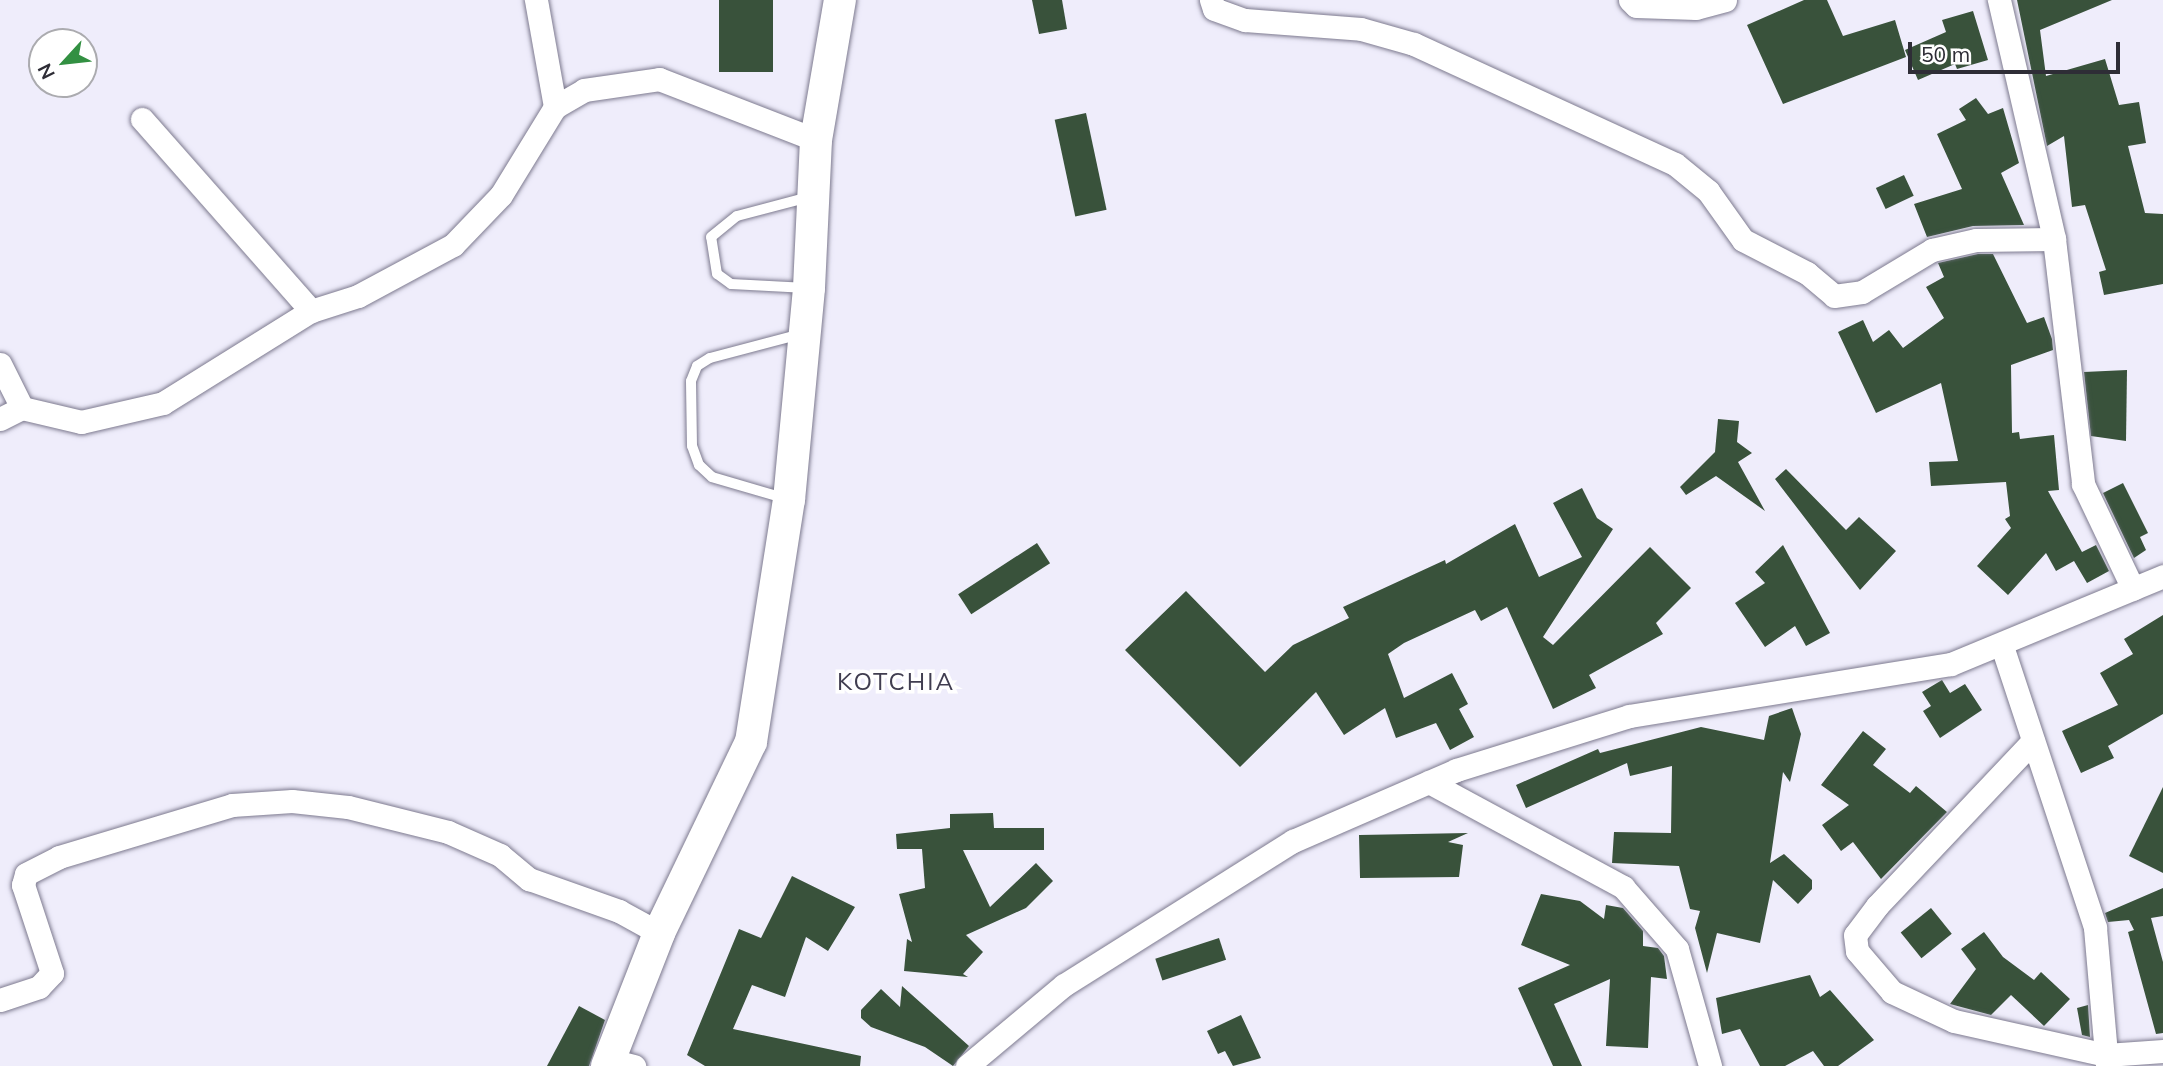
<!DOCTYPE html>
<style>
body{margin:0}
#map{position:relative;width:2163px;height:1066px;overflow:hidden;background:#efedfb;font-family:Mulish,sans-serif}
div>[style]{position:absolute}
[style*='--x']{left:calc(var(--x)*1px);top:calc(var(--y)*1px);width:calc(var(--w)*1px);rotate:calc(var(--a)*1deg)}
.building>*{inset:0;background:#39523b;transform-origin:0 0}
.roads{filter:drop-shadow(0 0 2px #7d7a8f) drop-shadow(0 0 2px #7d7a8f)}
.service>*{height:10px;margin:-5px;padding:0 5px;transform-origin:5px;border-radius:5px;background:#fff}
.minor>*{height:23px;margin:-11.5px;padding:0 11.5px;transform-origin:11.5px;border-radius:11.5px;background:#fff}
.secondary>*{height:32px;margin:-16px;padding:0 16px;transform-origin:16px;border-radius:16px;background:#fff}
span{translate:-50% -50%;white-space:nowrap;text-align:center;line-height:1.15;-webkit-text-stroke:7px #fff;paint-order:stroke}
.quarter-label{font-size:24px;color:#403d50;letter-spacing:2px}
.north{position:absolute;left:28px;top:28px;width:70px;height:70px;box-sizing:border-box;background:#fff;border:2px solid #ababaf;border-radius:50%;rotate:243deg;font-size:19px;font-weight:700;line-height:28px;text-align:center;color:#2e2d36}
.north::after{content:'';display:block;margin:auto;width:24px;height:32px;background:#329042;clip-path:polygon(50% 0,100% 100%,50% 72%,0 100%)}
.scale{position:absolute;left:1908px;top:42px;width:212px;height:32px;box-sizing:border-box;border:4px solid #2e2d36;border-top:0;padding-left:9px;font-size:21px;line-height:24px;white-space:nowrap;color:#2e2d36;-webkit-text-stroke:5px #fff;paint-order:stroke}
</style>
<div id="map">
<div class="building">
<div style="left:719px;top:0;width:54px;height:72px"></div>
<div style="clip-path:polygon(1032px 0,1062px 0,1067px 29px,1039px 34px)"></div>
<div style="clip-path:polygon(1804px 0,1827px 0,1843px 36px,1895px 20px,1906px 57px,1783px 104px,1747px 25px)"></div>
<div style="clip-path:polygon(2017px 0,2112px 0,2040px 30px,2046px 76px,2105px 59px,2119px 105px,2139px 102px,2146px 143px,2128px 146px,2145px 213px,2163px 214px,2163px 284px,2104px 295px,2099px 272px,2106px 270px,2085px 205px,2072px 207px,2064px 136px,2047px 146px)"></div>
<div style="clip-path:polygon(1973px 11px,1988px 60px,1957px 69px,1955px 64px,1918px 80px,1905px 50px,1946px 32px,1942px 20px)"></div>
<div style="clip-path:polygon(1976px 98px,1988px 114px,2003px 108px,2019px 163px,2001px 173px,2024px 225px,1973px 226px,1927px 237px,1914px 204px,1962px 189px,1937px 134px,1966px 120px,1959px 109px)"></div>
<div style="left:1086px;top:113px;width:99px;height:32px;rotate:78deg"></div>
<div style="left:1904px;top:175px;width:23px;height:31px;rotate:65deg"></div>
<div style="clip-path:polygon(1978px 254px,1993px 254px,2027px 323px,2044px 317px,2052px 339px,2053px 350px,2011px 365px,2012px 433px,2019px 432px,2020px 439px,2054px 435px,2059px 490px,2048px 491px,2082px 552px,2096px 545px,2109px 571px,2087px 583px,2074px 561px,2056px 571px,2046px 553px,2008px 595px,1977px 566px,2011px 528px,2005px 519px,2010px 516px,2006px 482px,1931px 486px,1929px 462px,1958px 461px,1941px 383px,1876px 413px,1838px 332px,1863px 320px,1873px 342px,1889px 330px,1903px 348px,1944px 318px,1926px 287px,1944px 277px,1938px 263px)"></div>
<div style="clip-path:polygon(2127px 370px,2126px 441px,2091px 436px,2084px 372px)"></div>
<div style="clip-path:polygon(1718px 419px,1739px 421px,1737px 442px,1752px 453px,1738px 462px,1765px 511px,1716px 476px,1686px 495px,1680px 487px,1715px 452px)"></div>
<div style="clip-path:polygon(1786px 469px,1846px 530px,1859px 517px,1896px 551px,1860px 590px,1775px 479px)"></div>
<div style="clip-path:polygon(2123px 483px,2148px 533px,2140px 537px,2146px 550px,2134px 558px,2103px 493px)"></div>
<div style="clip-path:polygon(1582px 488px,1597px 518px,1613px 529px,1543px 637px,1553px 645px,1650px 547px,1691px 588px,1656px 623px,1663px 634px,1589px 675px,1596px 688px,1553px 709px,1507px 607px,1481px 621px,1475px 610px,1404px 643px,1388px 654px,1404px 698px,1452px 673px,1468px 704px,1459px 709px,1474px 737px,1450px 750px,1436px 723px,1396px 738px,1385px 708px,1344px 735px,1316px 692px,1240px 767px,1125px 650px,1186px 591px,1265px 672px,1293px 645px,1349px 618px,1343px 607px,1445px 560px,1446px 564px,1515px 524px,1539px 577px,1582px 557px,1553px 503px)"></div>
<div style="left:1037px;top:543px;width:24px;height:94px;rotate:57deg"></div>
<div style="clip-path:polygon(1783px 545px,1830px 633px,1806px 646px,1795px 626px,1765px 647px,1735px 603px,1765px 583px,1755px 572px)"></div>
<div style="clip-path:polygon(2163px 615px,2163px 714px,2108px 746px,2114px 758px,2081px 773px,2062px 731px,2118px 705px,2100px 673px,2133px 654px,2124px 639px)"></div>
<div style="clip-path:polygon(1942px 680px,1950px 693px,1965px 684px,1982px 710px,1940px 738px,1923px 711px,1931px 706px,1922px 692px)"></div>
<div style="clip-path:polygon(1792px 708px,1801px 734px,1790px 782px,1783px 772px,1770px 863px,1784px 854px,1812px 880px,1812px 889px,1798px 904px,1773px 880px,1760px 943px,1717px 933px,1707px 973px,1695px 928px,1700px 911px,1690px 909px,1679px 866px,1612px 863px,1614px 832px,1671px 833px,1672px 766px,1630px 776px,1627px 763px,1526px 808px,1516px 785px,1598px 749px,1600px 753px,1701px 727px,1764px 740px,1769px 716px)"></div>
<div style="clip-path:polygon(1863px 731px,1886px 749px,1873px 765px,1910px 793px,1916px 786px,1947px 812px,1881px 879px,1853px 842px,1841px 851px,1822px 825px,1849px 805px,1821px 785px)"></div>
<div style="clip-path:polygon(2163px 787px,2163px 873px,2129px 856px)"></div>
<div style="clip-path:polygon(993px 813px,994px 828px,1044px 828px,1044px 850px,963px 850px,990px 907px,1036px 863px,1053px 881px,1026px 908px,966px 935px,983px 952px,963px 974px,968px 977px,904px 971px,907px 939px,912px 942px,899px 894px,925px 888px,922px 849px,897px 849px,896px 834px,950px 828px,950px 814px)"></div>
<div style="clip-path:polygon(1468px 833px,1448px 842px,1463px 845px,1459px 877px,1360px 878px,1359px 835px)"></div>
<div style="clip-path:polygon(792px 876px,855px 907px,828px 951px,806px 937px,785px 997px,752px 985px,733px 1029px,861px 1056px,860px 1066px,705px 1066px,687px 1055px,739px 929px,761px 938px)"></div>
<div style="clip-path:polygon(2163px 888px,2163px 916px,2151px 918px,2163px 962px,2163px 1033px,2156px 1034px,2128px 932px,2134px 930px,2129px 920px,2108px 922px,2105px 913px)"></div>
<div style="clip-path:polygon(1541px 894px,1580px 901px,1604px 919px,1606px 905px,1623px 908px,1643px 931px,1643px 946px,1658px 948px,1664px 956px,1667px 979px,1651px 977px,1648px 1048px,1606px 1046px,1610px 979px,1554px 1004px,1582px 1066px,1553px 1066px,1518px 988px,1570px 965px,1521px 945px)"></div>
<div style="left:1931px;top:908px;width:33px;height:39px;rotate:51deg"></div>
<div style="clip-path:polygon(1984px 932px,2003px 957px,2034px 980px,2041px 972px,2070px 999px,2044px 1026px,2011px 995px,1991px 1015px,1950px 1004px,1976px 969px,1961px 949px)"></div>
<div style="left:1219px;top:938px;width:23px;height:67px;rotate:72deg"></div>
<div style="clip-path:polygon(1810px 975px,1820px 997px,1830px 990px,1874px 1040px,1838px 1066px,1824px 1066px,1813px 1051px,1785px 1066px,1760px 1066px,1740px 1029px,1722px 1034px,1716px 998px)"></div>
<div style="clip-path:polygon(902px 986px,969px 1046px,953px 1066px,925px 1047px,871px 1027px,861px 1018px,861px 1010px,881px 989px,900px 1007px)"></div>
<div style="clip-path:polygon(2088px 1005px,2090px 1037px,2082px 1035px,2077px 1008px)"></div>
<div style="clip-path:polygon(579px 1006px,605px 1020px,589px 1066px,547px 1066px)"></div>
<div style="clip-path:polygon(1241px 1015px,1261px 1058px,1233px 1066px,1225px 1051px,1218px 1054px,1207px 1031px)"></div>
</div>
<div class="roads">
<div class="service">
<div style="--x:807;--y:288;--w:76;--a:-177"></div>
<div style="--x:731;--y:284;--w:17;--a:-144"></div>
<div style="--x:717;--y:274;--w:37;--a:-99"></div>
<div style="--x:711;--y:237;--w:33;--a:-39"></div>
<div style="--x:737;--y:216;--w:74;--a:-14.8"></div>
<div style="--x:787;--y:499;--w:78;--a:-163.7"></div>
<div style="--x:712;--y:477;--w:18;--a:-137"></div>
<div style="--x:699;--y:465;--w:20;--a:-110"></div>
<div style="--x:692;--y:446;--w:65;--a:-90.9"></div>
<div style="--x:691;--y:381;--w:16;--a:-68"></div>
<div style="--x:697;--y:366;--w:15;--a:-32"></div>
<div style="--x:710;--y:358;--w:94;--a:-14.8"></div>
</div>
<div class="minor">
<div style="--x:536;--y:0;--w:109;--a:79.9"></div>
<div style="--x:1211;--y:0;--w:9;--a:72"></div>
<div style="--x:1214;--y:9;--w:33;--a:20"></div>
<div style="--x:1245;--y:20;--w:116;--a:4.4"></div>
<div style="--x:1361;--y:29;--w:55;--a:15.8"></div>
<div style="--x:1414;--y:44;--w:287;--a:24.7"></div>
<div style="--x:1675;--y:164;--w:43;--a:39.3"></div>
<div style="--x:1708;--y:191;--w:60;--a:54.5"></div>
<div style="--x:1743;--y:240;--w:72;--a:27.3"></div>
<div style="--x:1807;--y:273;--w:35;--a:40"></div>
<div style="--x:1834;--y:296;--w:28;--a:-8"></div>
<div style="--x:1862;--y:292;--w:82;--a:-31"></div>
<div style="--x:1932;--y:250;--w:45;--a:-12.8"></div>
<div style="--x:1976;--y:240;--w:78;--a:-0.7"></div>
<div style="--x:1630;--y:0;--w:8;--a:45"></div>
<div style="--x:1636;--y:6;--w:60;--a:1.9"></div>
<div style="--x:1696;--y:8;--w:30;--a:-15"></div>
<div style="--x:1999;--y:0;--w:245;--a:77"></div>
<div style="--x:2054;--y:239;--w:247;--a:83.2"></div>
<div style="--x:2083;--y:484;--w:116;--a:64.5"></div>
<div style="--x:142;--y:119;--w:256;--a:48.6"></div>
<div style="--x:0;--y:364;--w:49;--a:63.4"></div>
<div style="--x:0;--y:419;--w:25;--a:-27"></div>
<div style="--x:22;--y:408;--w:61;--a:13.3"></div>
<div style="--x:81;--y:422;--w:84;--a:-13"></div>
<div style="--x:163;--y:403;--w:174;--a:-31.9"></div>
<div style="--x:311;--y:311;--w:49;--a:-17.7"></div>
<div style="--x:358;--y:296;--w:108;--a:-28.2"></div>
<div style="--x:453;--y:245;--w:69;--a:-46.2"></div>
<div style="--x:501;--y:195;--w:103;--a:-58.5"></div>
<div style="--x:555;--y:107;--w:34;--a:-30"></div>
<div style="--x:584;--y:90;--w:76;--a:-8.3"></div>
<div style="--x:659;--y:79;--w:168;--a:21.2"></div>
<div style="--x:2002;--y:646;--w:297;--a:71.7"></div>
<div style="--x:2095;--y:928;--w:139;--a:85"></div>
<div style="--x:2033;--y:741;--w:227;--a:133.4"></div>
<div style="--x:1877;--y:906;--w:36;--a:127"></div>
<div style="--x:1855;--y:935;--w:16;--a:83"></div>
<div style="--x:1857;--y:951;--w:54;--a:49.5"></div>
<div style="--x:1892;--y:992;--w:68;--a:25.1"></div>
<div style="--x:1954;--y:1021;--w:156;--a:12.6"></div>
<div style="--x:2106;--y:1055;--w:57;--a:-4"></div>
<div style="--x:1429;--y:782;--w:221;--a:28.4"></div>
<div style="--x:1623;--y:887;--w:82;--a:48.9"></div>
<div style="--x:1677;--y:949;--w:122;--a:74.2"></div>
<div style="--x:0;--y:1000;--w:41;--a:-18.4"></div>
<div style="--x:39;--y:987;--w:19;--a:-47"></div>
<div style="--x:52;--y:973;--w:93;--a:-108.2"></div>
<div style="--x:23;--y:885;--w:11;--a:-75"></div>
<div style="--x:26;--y:874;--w:37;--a:-27"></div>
<div style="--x:59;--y:857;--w:181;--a:-16.7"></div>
<div style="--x:232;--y:805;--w:60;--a:-3.8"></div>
<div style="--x:292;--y:801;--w:56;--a:6.1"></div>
<div style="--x:348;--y:807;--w:103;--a:14"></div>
<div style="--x:448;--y:832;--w:57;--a:23.9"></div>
<div style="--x:500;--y:855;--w:38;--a:40"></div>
<div style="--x:529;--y:879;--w:96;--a:19.6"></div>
<div style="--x:619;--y:911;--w:46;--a:28.8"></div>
<div style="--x:610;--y:1060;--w:25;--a:14"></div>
<div style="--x:967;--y:1066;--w:126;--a:-39.9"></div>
<div style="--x:1064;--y:985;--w:271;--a:-32.2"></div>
<div style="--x:1293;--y:841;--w:178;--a:-23.5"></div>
<div style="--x:1456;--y:770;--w:181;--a:-17.3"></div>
<div style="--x:1629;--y:716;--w:326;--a:-9.2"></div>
<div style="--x:1951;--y:664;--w:230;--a:-22.5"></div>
</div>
<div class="secondary">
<div style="--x:607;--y:1066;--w:143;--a:-68.6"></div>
<div style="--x:659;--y:933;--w:212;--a:-64.3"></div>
<div style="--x:751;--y:742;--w:245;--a:-81.1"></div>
<div style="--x:789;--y:500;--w:213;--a:-84.6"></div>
<div style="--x:809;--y:288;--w:148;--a:-87.3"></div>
<div style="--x:816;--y:140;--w:142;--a:-80.3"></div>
</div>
</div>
<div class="quarter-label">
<span style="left:896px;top:682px">KOTCHIA</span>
</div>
<div class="north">N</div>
<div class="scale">50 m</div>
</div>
